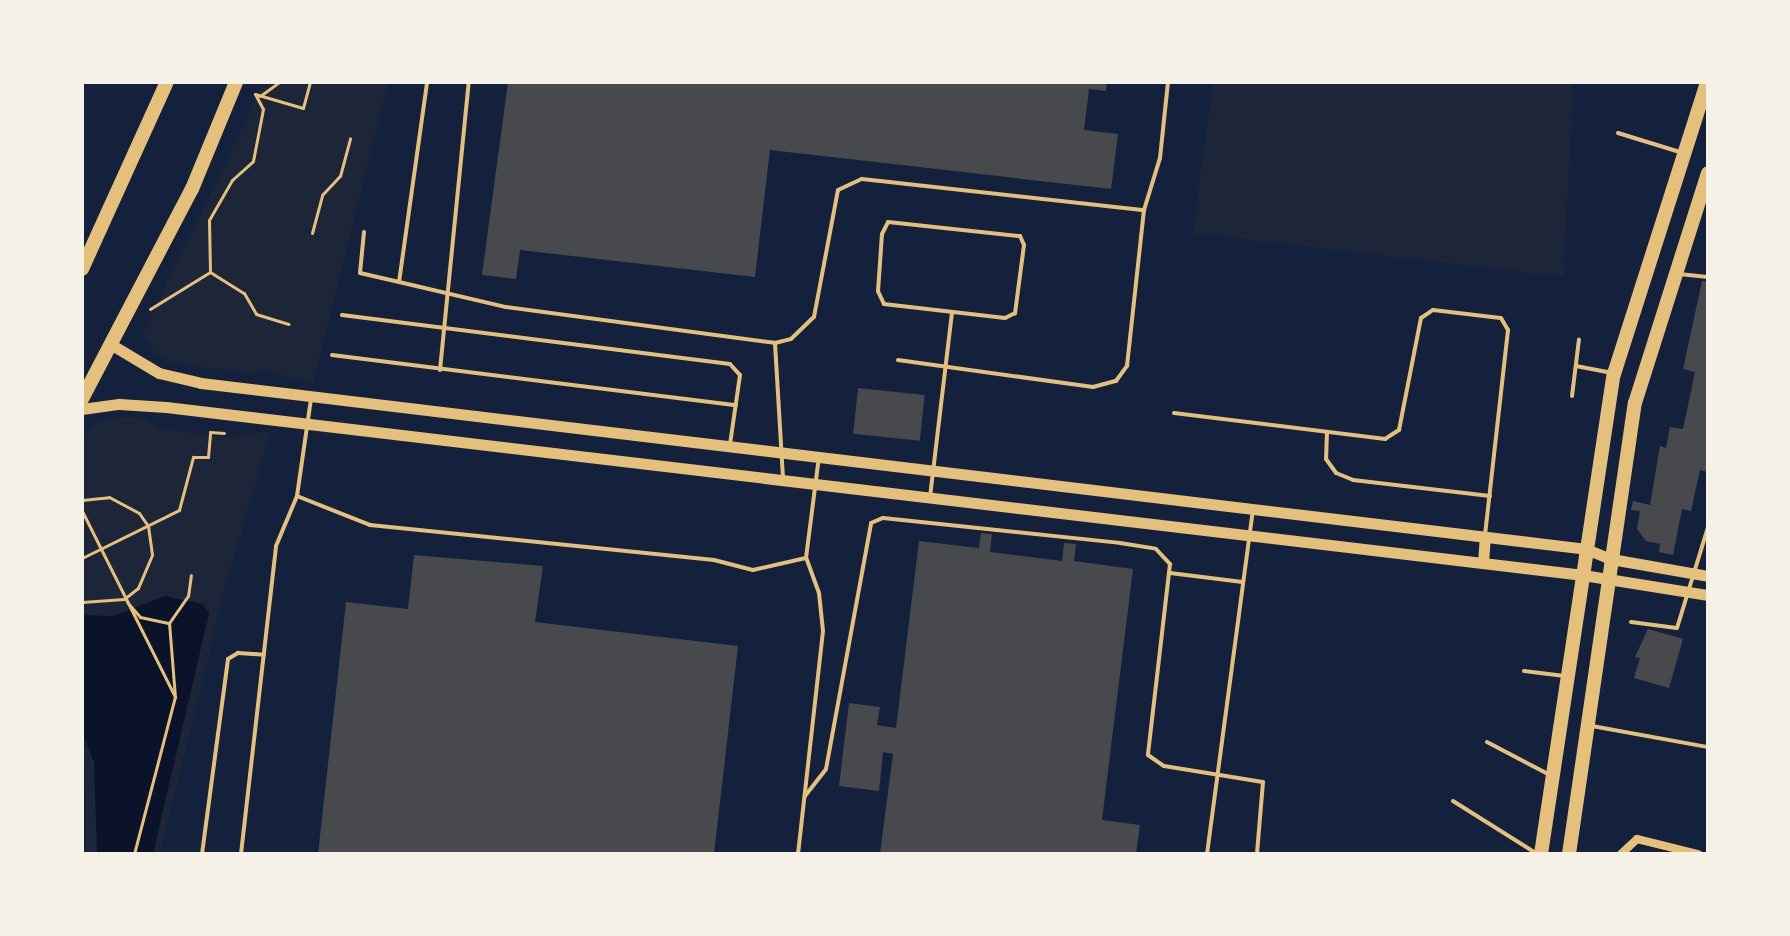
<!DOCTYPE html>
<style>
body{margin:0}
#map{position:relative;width:1790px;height:936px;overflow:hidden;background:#14213d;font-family:Mulish,sans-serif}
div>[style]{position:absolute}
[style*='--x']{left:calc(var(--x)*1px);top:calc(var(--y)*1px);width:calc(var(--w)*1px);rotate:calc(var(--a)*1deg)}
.green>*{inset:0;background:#1d2539}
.water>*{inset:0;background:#0b132b}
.building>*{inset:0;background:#48494c;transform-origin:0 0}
.path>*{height:3px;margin:-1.5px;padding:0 1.5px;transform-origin:1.5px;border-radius:1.5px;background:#e5c07b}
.service>*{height:4px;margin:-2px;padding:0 2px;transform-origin:2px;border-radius:2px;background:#e5c07b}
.minor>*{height:8px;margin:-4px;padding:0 4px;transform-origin:4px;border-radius:4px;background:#e5c07b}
.tertiary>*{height:11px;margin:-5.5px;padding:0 5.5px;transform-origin:5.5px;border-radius:5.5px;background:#e5c07b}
.primary>*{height:14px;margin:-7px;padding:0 7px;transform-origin:7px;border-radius:7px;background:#e5c07b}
.trunk>*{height:14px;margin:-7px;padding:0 7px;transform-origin:7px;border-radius:7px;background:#e5c07b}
span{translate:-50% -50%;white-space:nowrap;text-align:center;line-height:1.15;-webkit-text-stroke:6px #f6f1e7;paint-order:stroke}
.frame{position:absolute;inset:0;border:84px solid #f6f1e7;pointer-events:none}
</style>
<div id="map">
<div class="green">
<div style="clip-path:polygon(264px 82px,388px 82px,313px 384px,265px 370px,255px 374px,178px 364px,154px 352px,143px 334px)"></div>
<div style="clip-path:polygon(1213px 82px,1574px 82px,1563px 277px,1193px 233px)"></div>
<div style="clip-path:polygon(116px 417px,141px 417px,163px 430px,230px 437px,271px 431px,226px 583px,160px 854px,86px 854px,82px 439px,95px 423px)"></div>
</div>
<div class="water">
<div style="clip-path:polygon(165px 596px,203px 604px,209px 613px,153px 854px,97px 854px,94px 762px,82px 733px,82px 615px,113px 616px)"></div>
</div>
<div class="building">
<div style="clip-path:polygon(508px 82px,1107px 82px,1106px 91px,1089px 89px,1084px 130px,1118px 134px,1111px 189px,770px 150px,755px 277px,520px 250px,516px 279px,482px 275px)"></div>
<div style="clip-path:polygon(1702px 281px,1708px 282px,1708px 472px,1700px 470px,1691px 511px,1682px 509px,1673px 555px,1659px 552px,1660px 544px,1646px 541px,1637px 529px,1640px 511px,1631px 510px,1633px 501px,1650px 505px,1660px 446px,1666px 448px,1670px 427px,1683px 429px,1695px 372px,1683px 369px)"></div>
<div style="left:858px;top:388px;width:67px;height:46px;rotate:6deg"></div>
<div style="clip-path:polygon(981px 533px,992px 534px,990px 552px,1062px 561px,1064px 543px,1076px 544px,1074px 561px,1133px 569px,1102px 820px,1140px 825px,1136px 854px,880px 854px,893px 754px,883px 752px,879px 791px,839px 786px,849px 703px,880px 707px,877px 725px,896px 728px,919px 541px,979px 548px)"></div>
<div style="clip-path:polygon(414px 555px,543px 566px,535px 622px,738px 646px,714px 854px,318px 854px,346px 602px,408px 609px)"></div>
<div style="clip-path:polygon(1648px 629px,1683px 639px,1669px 688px,1634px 678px,1640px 658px,1635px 657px)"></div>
</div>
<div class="path">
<div style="--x:255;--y:94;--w:50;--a:16.3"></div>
<div style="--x:303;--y:108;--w:27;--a:-75"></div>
<div style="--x:260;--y:96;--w:24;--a:-36"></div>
<div style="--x:312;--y:233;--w:39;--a:-75"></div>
<div style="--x:322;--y:195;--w:26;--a:-47"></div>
<div style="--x:340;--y:176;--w:39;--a:-75"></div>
<div style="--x:210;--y:272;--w:52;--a:-91.1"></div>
<div style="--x:209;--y:220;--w:46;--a:-60.1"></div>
<div style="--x:232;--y:180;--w:28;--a:-42"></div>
<div style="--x:253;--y:161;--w:53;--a:-79.1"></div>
<div style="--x:263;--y:109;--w:17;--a:-118"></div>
<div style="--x:210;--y:272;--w:40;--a:32"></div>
<div style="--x:244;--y:293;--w:24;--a:60"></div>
<div style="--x:256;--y:314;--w:34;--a:17"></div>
<div style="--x:150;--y:309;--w:70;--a:-31.7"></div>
<div style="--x:82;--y:500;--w:27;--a:-6"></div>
<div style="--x:109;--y:497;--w:34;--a:28"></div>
<div style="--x:139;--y:513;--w:16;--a:55"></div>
<div style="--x:148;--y:526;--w:29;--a:82"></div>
<div style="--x:152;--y:555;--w:36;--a:113"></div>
<div style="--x:138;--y:588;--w:18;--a:142"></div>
<div style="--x:124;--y:599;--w:42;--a:175.9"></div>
<div style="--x:82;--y:511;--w:208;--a:63.4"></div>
<div style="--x:82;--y:558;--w:108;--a:-26.3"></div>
<div style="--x:179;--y:510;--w:55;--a:-75.2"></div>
<div style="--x:193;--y:457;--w:15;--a:0"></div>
<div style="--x:208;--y:457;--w:25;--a:-85"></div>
<div style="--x:210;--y:432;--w:14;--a:4"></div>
<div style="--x:127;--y:602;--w:20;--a:49"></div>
<div style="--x:140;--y:617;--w:30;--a:12"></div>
<div style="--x:169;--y:623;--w:33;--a:-55"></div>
<div style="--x:188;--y:596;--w:21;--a:-82"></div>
<div style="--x:134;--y:854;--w:162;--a:-75.4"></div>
<div style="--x:175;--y:697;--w:74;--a:-94.6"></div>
</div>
<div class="service">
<div style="--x:427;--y:83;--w:201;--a:98"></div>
<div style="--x:399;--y:282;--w:110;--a:13.2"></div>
<div style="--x:506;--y:307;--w:271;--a:7.6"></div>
<div style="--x:1618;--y:133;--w:68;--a:17.1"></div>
<div style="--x:888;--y:222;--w:133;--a:6.1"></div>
<div style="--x:1020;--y:236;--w:10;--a:66"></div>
<div style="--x:1024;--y:245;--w:69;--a:97.5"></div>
<div style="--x:1015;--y:313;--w:11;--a:153"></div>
<div style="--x:1005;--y:318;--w:122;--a:-173.4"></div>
<div style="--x:884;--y:304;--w:14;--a:-115"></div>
<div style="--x:878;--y:291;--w:57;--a:-86"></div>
<div style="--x:882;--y:234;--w:13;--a:-63"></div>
<div style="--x:364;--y:232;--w:41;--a:95.6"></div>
<div style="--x:360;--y:273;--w:39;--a:13"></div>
<div style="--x:1679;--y:274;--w:29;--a:6"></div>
<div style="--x:342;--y:315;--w:391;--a:7.2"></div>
<div style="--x:730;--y:364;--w:15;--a:48"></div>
<div style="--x:740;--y:375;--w:70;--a:98.2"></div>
<div style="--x:332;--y:355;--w:407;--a:7.1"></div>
<div style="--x:898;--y:360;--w:197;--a:7.9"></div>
<div style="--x:1093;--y:387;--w:24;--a:-15"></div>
<div style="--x:1116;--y:381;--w:19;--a:-54"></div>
<div style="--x:1127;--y:366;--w:157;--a:-83.8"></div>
<div style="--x:1576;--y:366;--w:37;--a:11"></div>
<div style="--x:440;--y:370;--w:289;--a:-84.3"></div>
<div style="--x:1572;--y:396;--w:57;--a:-83"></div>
<div style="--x:1174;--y:413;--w:213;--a:7"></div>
<div style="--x:1385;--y:439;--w:17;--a:-33"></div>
<div style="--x:1399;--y:430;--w:114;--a:-78.9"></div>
<div style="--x:1421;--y:318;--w:14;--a:-34"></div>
<div style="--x:1433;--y:310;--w:68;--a:6.7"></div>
<div style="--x:1501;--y:318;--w:14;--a:60"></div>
<div style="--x:1508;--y:330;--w:205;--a:96.4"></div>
<div style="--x:1327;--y:432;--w:27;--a:92"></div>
<div style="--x:1326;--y:459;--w:17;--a:54"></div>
<div style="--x:1336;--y:473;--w:18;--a:22"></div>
<div style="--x:1353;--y:480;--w:138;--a:6.7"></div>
<div style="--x:783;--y:478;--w:135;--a:-93.4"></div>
<div style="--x:775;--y:343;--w:16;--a:-14"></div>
<div style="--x:791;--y:339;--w:32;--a:-44"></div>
<div style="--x:814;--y:317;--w:129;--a:-79.3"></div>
<div style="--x:838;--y:190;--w:26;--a:-25"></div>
<div style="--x:862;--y:179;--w:284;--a:6.3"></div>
<div style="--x:1144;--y:210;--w:54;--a:-72.9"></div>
<div style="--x:1160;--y:158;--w:76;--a:-84"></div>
<div style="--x:297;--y:496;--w:79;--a:21.7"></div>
<div style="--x:370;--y:525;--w:346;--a:5.8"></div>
<div style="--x:714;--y:560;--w:40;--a:14.4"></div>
<div style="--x:753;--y:570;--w:54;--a:-12.8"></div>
<div style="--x:930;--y:497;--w:186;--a:-83.2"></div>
<div style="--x:1170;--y:573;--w:73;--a:7.1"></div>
<div style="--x:1631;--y:622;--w:46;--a:7.4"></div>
<div style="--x:1677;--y:628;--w:106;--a:-72.9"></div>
<div style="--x:1524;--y:671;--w:41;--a:7"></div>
<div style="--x:1592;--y:726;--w:118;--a:10.3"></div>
<div style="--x:1487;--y:742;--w:69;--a:27.7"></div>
<div style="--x:805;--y:796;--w:34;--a:-52"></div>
<div style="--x:826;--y:769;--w:250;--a:-79.6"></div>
<div style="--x:871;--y:523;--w:13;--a:-23"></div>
<div style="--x:883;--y:518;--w:238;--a:6"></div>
<div style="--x:1120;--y:543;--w:36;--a:9"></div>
<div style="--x:1156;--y:549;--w:21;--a:47"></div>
<div style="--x:1170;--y:564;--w:192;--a:96.6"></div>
<div style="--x:1148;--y:755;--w:19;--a:35"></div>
<div style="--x:1164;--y:766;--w:100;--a:9.2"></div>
<div style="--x:1263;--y:782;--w:72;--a:94.8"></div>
<div style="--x:1453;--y:801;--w:99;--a:32.2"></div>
<div style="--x:202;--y:854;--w:197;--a:-82.4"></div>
<div style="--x:228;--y:659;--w:12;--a:-31"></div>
<div style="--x:238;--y:653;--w:26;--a:4"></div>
<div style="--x:241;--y:854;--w:310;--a:-83.5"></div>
<div style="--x:276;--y:546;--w:54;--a:-67.2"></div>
<div style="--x:297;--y:496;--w:98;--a:-81.8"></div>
<div style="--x:798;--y:854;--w:224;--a:-83.6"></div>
<div style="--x:823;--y:631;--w:38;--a:-96"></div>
<div style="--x:819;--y:593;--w:37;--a:-110"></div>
<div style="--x:806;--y:558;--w:102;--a:-82.7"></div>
<div style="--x:1207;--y:854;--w:346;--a:-82.4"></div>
</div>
<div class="minor">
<div style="--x:1621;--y:854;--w:22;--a:-43"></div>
<div style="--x:1637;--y:839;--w:63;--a:13.8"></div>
</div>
<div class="tertiary">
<div style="--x:112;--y:345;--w:55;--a:30.8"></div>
<div style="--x:159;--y:373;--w:43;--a:13.4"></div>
<div style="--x:201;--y:383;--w:1395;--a:6.83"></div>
<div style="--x:1586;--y:549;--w:27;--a:22"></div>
<div style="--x:1611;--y:559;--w:98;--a:9.9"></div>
<div style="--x:82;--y:409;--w:37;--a:-8"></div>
<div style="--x:119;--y:404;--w:47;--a:3.7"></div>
<div style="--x:166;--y:407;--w:1427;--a:6.76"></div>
<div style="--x:1583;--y:575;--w:127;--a:9.1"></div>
<div style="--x:1483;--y:563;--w:26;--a:-86"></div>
</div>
<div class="primary">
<div style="--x:1541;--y:854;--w:486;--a:-81.4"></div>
<div style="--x:1614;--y:374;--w:306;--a:-72.3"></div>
<div style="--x:1569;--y:854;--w:456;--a:-81.7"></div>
<div style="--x:1635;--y:403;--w:241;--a:-72.4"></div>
</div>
<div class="trunk">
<div style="--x:82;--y:269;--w:205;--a:-65.6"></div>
<div style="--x:82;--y:399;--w:237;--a:-62.4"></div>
<div style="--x:192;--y:189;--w:116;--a:-67.6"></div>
</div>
<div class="frame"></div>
</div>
